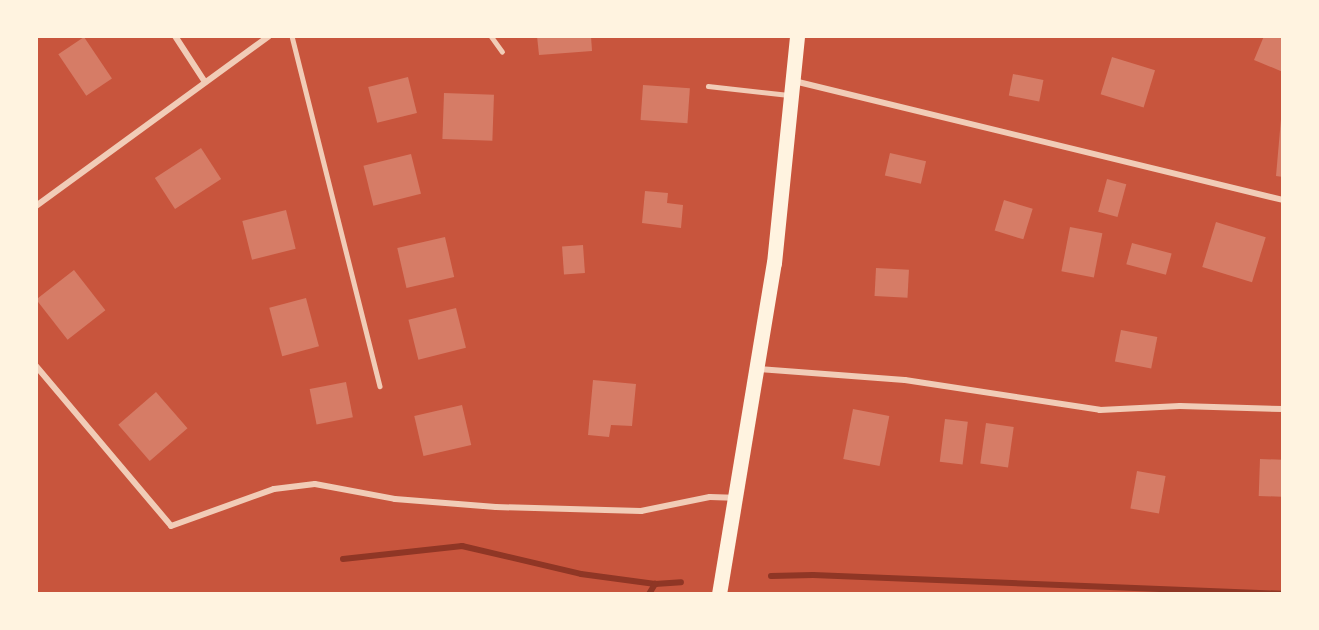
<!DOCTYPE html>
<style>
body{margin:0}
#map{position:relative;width:1319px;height:630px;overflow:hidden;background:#c8553d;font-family:"Source Sans 3",sans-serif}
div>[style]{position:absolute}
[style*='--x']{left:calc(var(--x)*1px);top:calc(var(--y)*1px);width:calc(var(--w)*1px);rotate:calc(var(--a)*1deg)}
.stream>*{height:6px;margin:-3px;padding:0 3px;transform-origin:3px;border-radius:3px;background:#8f3625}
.building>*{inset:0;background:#d67c66;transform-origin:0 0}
.service>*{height:4.5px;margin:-2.25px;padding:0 2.25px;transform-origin:2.25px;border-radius:2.25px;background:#f1ccb7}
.minor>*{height:6px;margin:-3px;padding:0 3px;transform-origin:3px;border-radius:3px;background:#f1ccb7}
.primary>*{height:15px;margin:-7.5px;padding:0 7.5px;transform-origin:7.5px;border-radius:7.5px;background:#fff3e0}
span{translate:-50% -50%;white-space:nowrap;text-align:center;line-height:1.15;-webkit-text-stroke:6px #fff3e0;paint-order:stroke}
.frame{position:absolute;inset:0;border:38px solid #fff3e0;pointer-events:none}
</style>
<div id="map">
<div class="stream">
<div style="--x:343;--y:559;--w:120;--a:-6.2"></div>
<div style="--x:462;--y:546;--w:122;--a:13.2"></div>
<div style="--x:581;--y:574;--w:75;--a:7.7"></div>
<div style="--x:655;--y:584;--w:26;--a:-4"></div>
<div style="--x:771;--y:576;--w:42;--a:-1.4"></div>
<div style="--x:813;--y:575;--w:470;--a:2.3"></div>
<div style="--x:649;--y:594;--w:12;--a:-59"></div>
</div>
<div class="building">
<div style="clip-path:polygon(537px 36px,591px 36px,592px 51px,539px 55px)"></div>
<div style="clip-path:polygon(1264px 36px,1283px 36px,1283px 72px,1254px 60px)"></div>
<div style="left:84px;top:37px;width:50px;height:31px;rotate:56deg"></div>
<div style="left:1112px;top:57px;width:45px;height:39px;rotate:17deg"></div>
<div style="left:1013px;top:74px;width:31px;height:22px;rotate:11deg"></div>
<div style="left:408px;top:77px;width:37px;height:41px;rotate:76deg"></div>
<div style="left:643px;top:85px;width:47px;height:35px;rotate:4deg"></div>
<div style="left:444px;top:93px;width:50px;height:46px;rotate:2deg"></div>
<div style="clip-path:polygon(1281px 119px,1283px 119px,1283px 177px,1276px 176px)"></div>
<div style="left:201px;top:148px;width:37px;height:55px;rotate:57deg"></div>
<div style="left:890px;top:153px;width:37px;height:23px;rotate:13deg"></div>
<div style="left:411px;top:154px;width:41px;height:49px;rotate:76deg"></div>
<div style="left:1107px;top:179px;width:20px;height:34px;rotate:15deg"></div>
<div style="clip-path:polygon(645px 191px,668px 193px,667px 203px,683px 205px,681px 228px,642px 223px)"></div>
<div style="left:1004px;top:200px;width:30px;height:32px;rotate:17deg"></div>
<div style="left:286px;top:210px;width:40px;height:45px;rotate:76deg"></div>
<div style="left:1216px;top:222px;width:52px;height:47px;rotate:17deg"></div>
<div style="left:1070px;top:227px;width:33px;height:45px;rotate:11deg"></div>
<div style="left:445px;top:237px;width:41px;height:49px;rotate:77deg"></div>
<div style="left:1132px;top:243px;width:41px;height:22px;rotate:15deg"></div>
<div style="left:583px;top:245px;width:28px;height:21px;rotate:86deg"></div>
<div style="left:876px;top:268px;width:33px;height:28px;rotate:3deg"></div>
<div style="left:74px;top:270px;width:51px;height:48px;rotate:52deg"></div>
<div style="left:306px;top:298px;width:50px;height:38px;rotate:75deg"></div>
<div style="left:456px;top:308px;width:41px;height:49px;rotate:76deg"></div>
<div style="left:1121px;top:330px;width:37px;height:32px;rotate:11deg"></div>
<div style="clip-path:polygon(593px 380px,636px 384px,632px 426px,611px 425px,609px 437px,588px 435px)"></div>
<div style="left:346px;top:382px;width:36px;height:37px;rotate:79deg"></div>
<div style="left:156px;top:392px;width:48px;height:50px;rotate:49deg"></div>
<div style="left:462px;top:405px;width:41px;height:49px;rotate:77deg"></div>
<div style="left:853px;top:409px;width:37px;height:51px;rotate:11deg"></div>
<div style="left:945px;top:419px;width:23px;height:43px;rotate:7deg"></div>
<div style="left:986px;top:423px;width:28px;height:41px;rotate:8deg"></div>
<div style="left:1260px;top:459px;width:23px;height:37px;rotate:2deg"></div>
<div style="left:1137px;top:471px;width:29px;height:38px;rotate:10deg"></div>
</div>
<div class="service">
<div style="--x:292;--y:36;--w:361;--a:75.9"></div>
<div style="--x:491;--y:36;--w:19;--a:54"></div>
<div style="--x:708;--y:86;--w:81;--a:6.3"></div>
</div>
<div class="minor">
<div style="--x:175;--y:36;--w:55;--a:56.9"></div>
<div style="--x:794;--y:81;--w:503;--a:13.68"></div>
<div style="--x:36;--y:206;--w:288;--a:-36.1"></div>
<div style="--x:36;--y:366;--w:209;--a:49.8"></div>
<div style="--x:171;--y:526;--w:109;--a:-19.8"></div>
<div style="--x:274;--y:489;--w:41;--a:-7"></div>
<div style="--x:315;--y:484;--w:81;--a:10.6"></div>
<div style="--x:395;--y:499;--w:101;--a:4.5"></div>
<div style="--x:496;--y:507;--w:145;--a:1.6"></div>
<div style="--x:641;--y:511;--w:70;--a:-11.5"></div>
<div style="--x:710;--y:497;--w:23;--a:2"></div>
<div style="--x:758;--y:369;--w:147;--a:4.3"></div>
<div style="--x:905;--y:380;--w:197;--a:8.7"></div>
<div style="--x:1100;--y:410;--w:80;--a:-2.9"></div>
<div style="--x:1180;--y:406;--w:103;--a:1.7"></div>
</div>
<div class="primary">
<div style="--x:719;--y:594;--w:336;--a:-80.6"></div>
<div style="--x:774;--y:263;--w:228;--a:-84.2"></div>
</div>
<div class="frame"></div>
</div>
